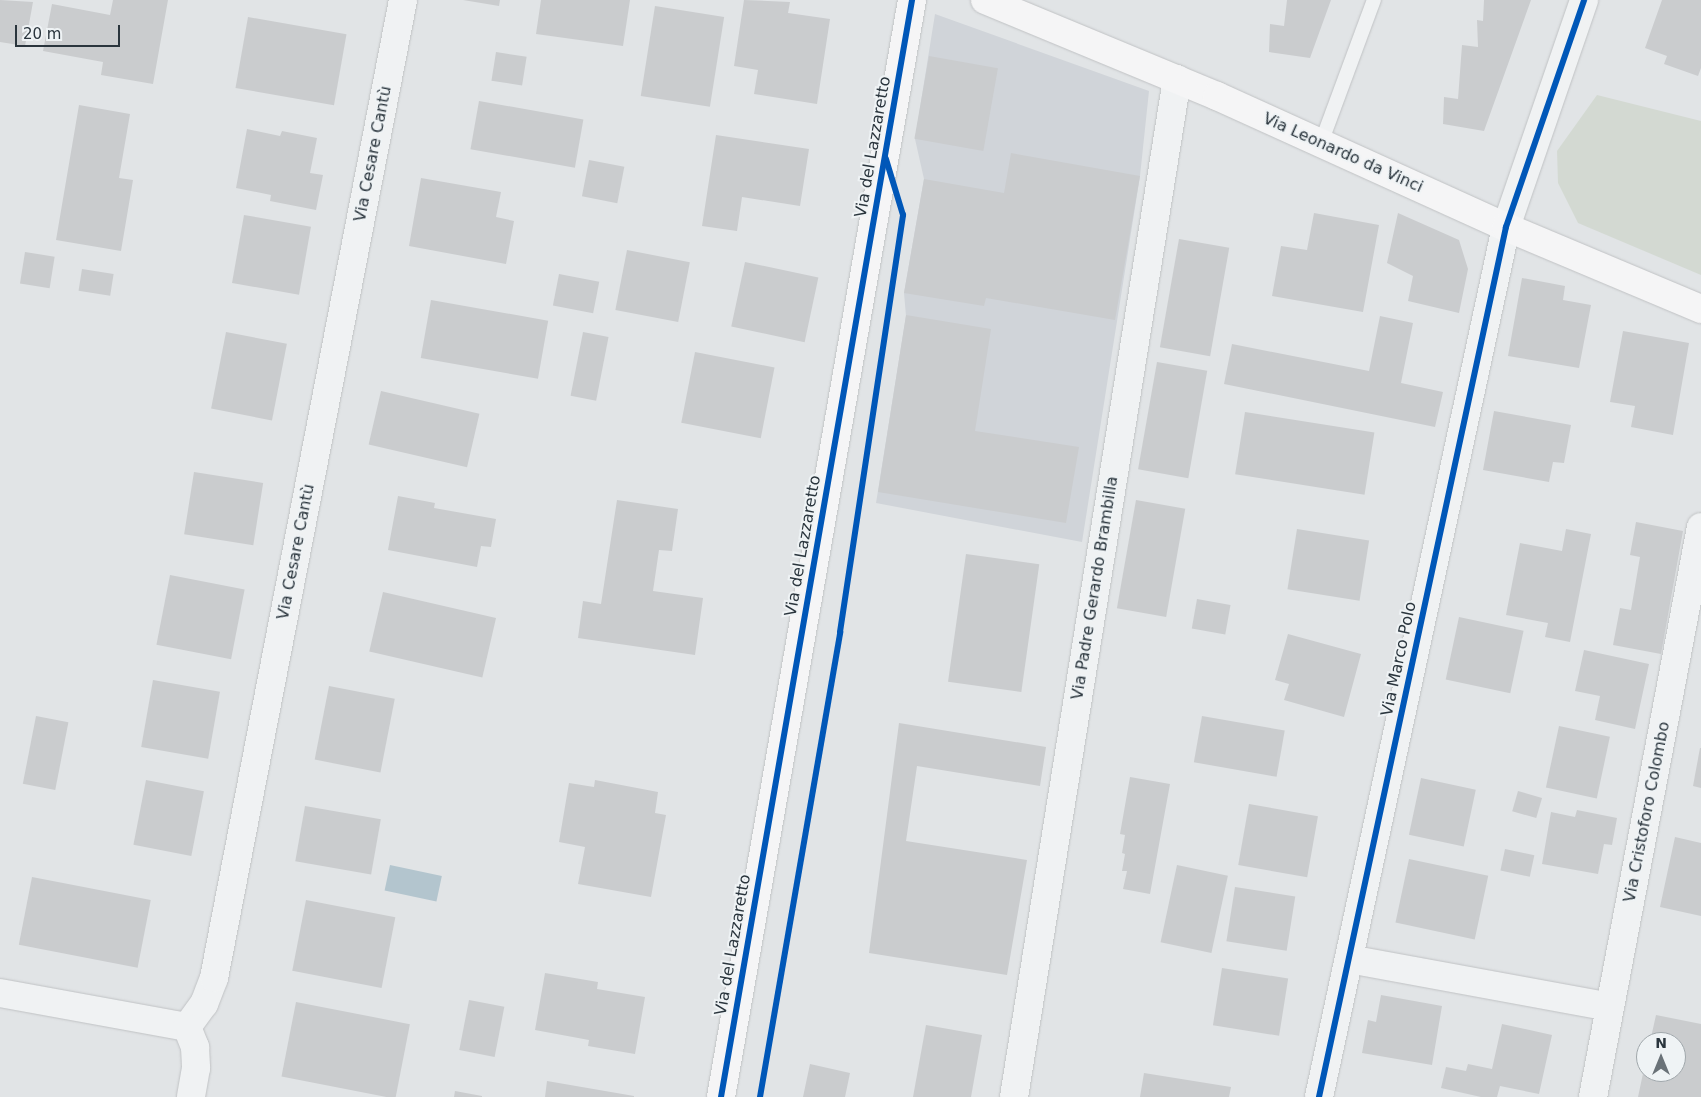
<!DOCTYPE html>
<meta charset="utf-8">
<style>
body{margin:0}
#map{position:relative;width:1701px;height:1097px;overflow:hidden;background:#e1e4e6;font-family:"DejaVu Sans",sans-serif}
div>[style]{position:absolute}
[style*='--x']{left:calc(var(--x)*1px);top:calc(var(--y)*1px);width:calc(var(--w)*1px);rotate:calc(var(--a)*1deg)}
.built>*{inset:0;background:#d0d4d9}
.green>*{inset:0;background:#d3d9d2}
.water>*{inset:0;background:#b3c5ce;transform-origin:0 0}
.building>*{inset:0;background:#caccce;transform-origin:0 0}
.roads{filter:drop-shadow(0 0 1px #c0c2c4) drop-shadow(0 0 1px #c0c2c4)}
.lane>*{height:14px;margin:-7px;padding:0 7px;transform-origin:7px;border-radius:7px;background:#f0f2f3}
.street>*{height:28px;margin:-14px;padding:0 14px;transform-origin:14px;border-radius:14px;background:#f0f2f3}
.secondary>*{height:28px;margin:-14px;padding:0 14px;transform-origin:14px;border-radius:14px;background:#f5f5f6}
.cycleway>*{height:6px;margin:-3px;padding:0 3px;transform-origin:3px;border-radius:3px;background:#0057b8}
span{translate:-50% -50%;white-space:nowrap;text-align:center;line-height:1.15;-webkit-text-stroke:4px #eff3f5;paint-order:stroke}
.street-label{font-size:16px;color:#2a353d}
.north{position:absolute;left:1636px;top:1032px;width:50px;height:50px;box-sizing:border-box;background:#eff3f5;border:1px solid #a0a7ab;border-radius:50%;rotate:0deg;font-size:14px;font-weight:700;line-height:20px;text-align:center;color:#2a353d}
.north::after{content:'';display:block;margin:auto;width:18px;height:22px;background:#6a7278;clip-path:polygon(50% 0,100% 100%,50% 72%,0 100%)}
.scale{position:absolute;left:15px;top:25px;width:105px;height:22px;box-sizing:border-box;border:2px solid #2a353d;border-top:0;padding-left:6px;font-size:15px;line-height:18px;white-space:nowrap;color:#2a353d;-webkit-text-stroke:4px #eff3f5;paint-order:stroke}
</style>
<div id="map">
<div class="built">
<div style="clip-path:polygon(935px 14px,1149px 91px,1140px 176px,1082px 542px,876px 503px,906px 316px,904px 293px,924px 179px,915px 139px)"></div>
</div>
<div class="green">
<div style="clip-path:polygon(1597px 95px,1701px 121px,1701px 275px,1578px 223px,1558px 183px,1557px 151px)"></div>
</div>
<div class="water">
<div style="left:390px;top:865px;width:53px;height:26px;rotate:12deg"></div>
</div>
<div class="building">
<div style="clip-path:polygon(0 0,33px 2px,25px 46px,0 42px)"></div>
<div style="clip-path:polygon(113px 0,168px 0,153px 84px,101px 75px,103px 62px,43px 51px,52px 4px,110px 15px)"></div>
<div style="clip-path:polygon(463px 0,500px 0,499px 6px)"></div>
<div style="clip-path:polygon(541px 0,630px 0,623px 46px,536px 34px)"></div>
<div style="clip-path:polygon(744px 0,790px 2px,788px 13px,830px 19px,817px 104px,754px 94px,758px 70px,734px 66px)"></div>
<div style="clip-path:polygon(1287px 0,1331px 0,1310px 58px,1269px 52px,1270px 24px,1284px 26px)"></div>
<div style="clip-path:polygon(1484px 0,1531px 0,1484px 131px,1443px 124px,1444px 97px,1458px 99px,1462px 45px,1478px 47px,1477px 20px,1483px 21px)"></div>
<div style="clip-path:polygon(1662px 0,1701px 0,1701px 68px,1698px 76px,1664px 64px,1667px 56px,1645px 48px)"></div>
<div style="left:655px;top:6px;width:70px;height:91px;rotate:9deg"></div>
<div style="left:248px;top:17px;width:100px;height:72px;rotate:10deg"></div>
<div style="left:496px;top:52px;width:31px;height:29px;rotate:9deg"></div>
<div style="left:929px;top:56px;width:70px;height:84px;rotate:10deg"></div>
<div style="left:479px;top:101px;width:106px;height:49px;rotate:10deg"></div>
<div style="clip-path:polygon(79px 105px,130px 114px,119px 178px,133px 180px,121px 251px,56px 240px)"></div>
<div style="clip-path:polygon(247px 129px,280px 136px,282px 131px,317px 138px,310px 173px,323px 175px,316px 210px,270px 201px,271px 195px,236px 188px)"></div>
<div style="clip-path:polygon(716px 135px,809px 149px,800px 206px,742px 197px,737px 231px,702px 226px)"></div>
<div style="clip-path:polygon(1011px 153px,1140px 176px,1115px 320px,986px 298px,984px 306px,904px 293px,924px 179px,1004px 193px)"></div>
<div style="left:589px;top:160px;width:36px;height:37px;rotate:11deg"></div>
<div style="clip-path:polygon(421px 178px,501px 192px,496px 217px,514px 221px,506px 264px,409px 246px)"></div>
<div style="clip-path:polygon(1314px 213px,1379px 225px,1363px 312px,1272px 296px,1281px 246px,1307px 250px)"></div>
<div style="clip-path:polygon(1398px 213px,1459px 240px,1468px 269px,1459px 313px,1408px 301px,1413px 276px,1387px 263px)"></div>
<div style="left:244px;top:215px;width:68px;height:69px;rotate:10deg"></div>
<div style="left:1179px;top:239px;width:51px;height:110px;rotate:10deg"></div>
<div style="left:627px;top:250px;width:64px;height:61px;rotate:11deg"></div>
<div style="left:25px;top:252px;width:30px;height:32px;rotate:9deg"></div>
<div style="left:745px;top:262px;width:75px;height:66px;rotate:12deg"></div>
<div style="left:82px;top:269px;width:32px;height:22px;rotate:9deg"></div>
<div style="left:559px;top:274px;width:41px;height:32px;rotate:11deg"></div>
<div style="clip-path:polygon(1522px 278px,1565px 286px,1563px 300px,1591px 305px,1579px 368px,1508px 356px)"></div>
<div style="left:431px;top:300px;width:119px;height:59px;rotate:10deg"></div>
<div style="clip-path:polygon(906px 315px,991px 329px,975px 431px,1079px 447px,1066px 523px,878px 492px)"></div>
<div style="clip-path:polygon(1380px 316px,1413px 323px,1401px 383px,1443px 392px,1435px 427px,1224px 384px,1232px 344px,1369px 371px)"></div>
<div style="clip-path:polygon(1623px 331px,1689px 343px,1673px 435px,1631px 427px,1635px 406px,1610px 402px)"></div>
<div style="left:226px;top:332px;width:62px;height:78px;rotate:11deg"></div>
<div style="left:583px;top:332px;width:26px;height:65px;rotate:11deg"></div>
<div style="left:695px;top:352px;width:81px;height:72px;rotate:11deg"></div>
<div style="left:1157px;top:362px;width:51px;height:109px;rotate:10deg"></div>
<div style="left:381px;top:391px;width:101px;height:55px;rotate:13deg"></div>
<div style="clip-path:polygon(1494px 411px,1571px 425px,1564px 463px,1553px 462px,1549px 482px,1483px 470px)"></div>
<div style="left:1245px;top:412px;width:131px;height:63px;rotate:9deg"></div>
<div style="left:194px;top:472px;width:70px;height:63px;rotate:9deg"></div>
<div style="clip-path:polygon(398px 496px,435px 503px,434px 508px,496px 519px,491px 547px,481px 546px,477px 567px,388px 550px)"></div>
<div style="clip-path:polygon(617px 500px,678px 509px,672px 551px,659px 550px,653px 591px,703px 598px,695px 655px,578px 638px,583px 601px,601px 604px)"></div>
<div style="left:1136px;top:500px;width:50px;height:110px;rotate:10deg"></div>
<div style="clip-path:polygon(1636px 522px,1683px 531px,1661px 654px,1613px 645px,1620px 608px,1631px 610px,1640px 557px,1630px 555px)"></div>
<div style="left:1297px;top:529px;width:73px;height:61px;rotate:9deg"></div>
<div style="clip-path:polygon(1566px 529px,1591px 534px,1570px 642px,1545px 637px,1548px 623px,1506px 615px,1520px 543px,1562px 551px)"></div>
<div style="left:966px;top:554px;width:74px;height:129px;rotate:8deg"></div>
<div style="left:170px;top:575px;width:76px;height:71px;rotate:11deg"></div>
<div style="left:383px;top:592px;width:116px;height:61px;rotate:13deg"></div>
<div style="left:1197px;top:599px;width:34px;height:30px;rotate:10deg"></div>
<div style="left:1459px;top:617px;width:66px;height:64px;rotate:12deg"></div>
<div style="clip-path:polygon(1288px 634px,1361px 654px,1344px 717px,1284px 700px,1289px 684px,1275px 680px)"></div>
<div style="clip-path:polygon(1584px 650px,1649px 664px,1635px 729px,1595px 720px,1600px 696px,1575px 691px)"></div>
<div style="left:153px;top:680px;width:68px;height:68px;rotate:10deg"></div>
<div style="left:329px;top:686px;width:67px;height:75px;rotate:11deg"></div>
<div style="left:36px;top:716px;width:33px;height:69px;rotate:11deg"></div>
<div style="left:1202px;top:716px;width:84px;height:47px;rotate:10deg"></div>
<div style="clip-path:polygon(899px 723px,1046px 747px,1040px 786px,917px 766px,906px 841px,1027px 860px,1007px 975px,869px 953px)"></div>
<div style="left:1559px;top:726px;width:52px;height:63px;rotate:12deg"></div>
<div style="clip-path:polygon(1700px 748px,1701px 748px,1701px 788px,1693px 786px)"></div>
<div style="clip-path:polygon(1130px 777px,1170px 784px,1150px 894px,1123px 889px,1127px 871px,1122px 871px,1125px 854px,1122px 853px,1125px 835px,1120px 834px)"></div>
<div style="left:1421px;top:778px;width:56px;height:58px;rotate:12deg"></div>
<div style="left:146px;top:780px;width:59px;height:66px;rotate:11deg"></div>
<div style="clip-path:polygon(595px 780px,658px 792px,655px 813px,666px 815px,651px 897px,578px 884px,585px 847px,559px 842px,569px 783px,594px 787px)"></div>
<div style="left:1518px;top:791px;width:25px;height:21px;rotate:16deg"></div>
<div style="left:1249px;top:804px;width:70px;height:62px;rotate:10deg"></div>
<div style="left:305px;top:806px;width:77px;height:56px;rotate:10deg"></div>
<div style="clip-path:polygon(1577px 810px,1617px 818px,1612px 845px,1604px 844px,1598px 874px,1542px 864px,1551px 812px,1575px 817px)"></div>
<div style="clip-path:polygon(1675px 837px,1701px 843px,1701px 916px,1660px 907px)"></div>
<div style="left:1505px;top:849px;width:30px;height:22px;rotate:12deg"></div>
<div style="left:1409px;top:859px;width:81px;height:65px;rotate:12deg"></div>
<div style="left:1177px;top:865px;width:52px;height:79px;rotate:12deg"></div>
<div style="left:32px;top:877px;width:121px;height:69px;rotate:11deg"></div>
<div style="left:1235px;top:887px;width:61px;height:55px;rotate:9deg"></div>
<div style="left:306px;top:900px;width:91px;height:72px;rotate:11deg"></div>
<div style="left:1222px;top:968px;width:67px;height:58px;rotate:9deg"></div>
<div style="clip-path:polygon(545px 973px,598px 982px,597px 989px,645px 997px,635px 1054px,588px 1046px,589px 1040px,535px 1030px)"></div>
<div style="clip-path:polygon(1381px 995px,1442px 1006px,1432px 1065px,1362px 1053px,1368px 1020px,1376px 1022px)"></div>
<div style="left:469px;top:1000px;width:36px;height:51px;rotate:11deg"></div>
<div style="left:296px;top:1002px;width:116px;height:76px;rotate:11deg"></div>
<div style="clip-path:polygon(1656px 1015px,1701px 1024px,1701px 1097px,1638px 1097px,1645px 1064px,1646px 1072px,1676px 1072px,1676px 1042px,1650px 1042px)"></div>
<div style="clip-path:polygon(1502px 1024px,1552px 1035px,1539px 1094px,1500px 1086px,1497px 1097px,1481px 1097px,1441px 1088px,1446px 1067px,1466px 1071px,1468px 1064px,1492px 1069px)"></div>
<div style="clip-path:polygon(926px 1025px,982px 1035px,971px 1097px,913px 1097px)"></div>
<div style="clip-path:polygon(810px 1064px,850px 1073px,845px 1097px,803px 1097px)"></div>
<div style="clip-path:polygon(1144px 1073px,1231px 1087px,1229px 1097px,1140px 1097px)"></div>
<div style="clip-path:polygon(547px 1081px,634px 1096px,634px 1097px,545px 1097px)"></div>
<div style="clip-path:polygon(455px 1091px,482px 1096px,482px 1097px,454px 1097px)"></div>
</div>
<div class="roads">
<div class="lane">
<div style="--x:1321;--y:143;--w:153;--a:-69.7"></div>
</div>
<div class="street">
<div style="--x:1349;--y:959;--w:265;--a:10.4"></div>
<div style="--x:0;--y:993;--w:190;--a:10.3"></div>
<div style="--x:187;--y:1027;--w:29;--a:-54"></div>
<div style="--x:204;--y:1004;--w:28;--a:-69"></div>
<div style="--x:214;--y:978;--w:996;--a:-79.06"></div>
<div style="--x:187;--y:1027;--w:22;--a:68"></div>
<div style="--x:195;--y:1047;--w:21;--a:87"></div>
<div style="--x:196;--y:1068;--w:29;--a:100"></div>
<div style="--x:1014;--y:1097;--w:1031;--a:-80.9"></div>
<div style="--x:1319;--y:1097;--w:890;--a:-77.87"></div>
<div style="--x:1506;--y:227;--w:240;--a:-71"></div>
<div style="--x:1593;--y:1097;--w:580;--a:-79.27"></div>
</div>
<div class="secondary">
<div style="--x:985;--y:0;--w:251;--a:22.5"></div>
<div style="--x:1217;--y:96;--w:317;--a:24.4"></div>
<div style="--x:1506;--y:227;--w:212;--a:22.8"></div>
<div style="--x:721;--y:1097;--w:1114;--a:-80.12"></div>
</div>
</div>
<div class="cycleway">
<div style="--x:721;--y:1097;--w:1114;--a:-80.12"></div>
<div style="--x:760;--y:1097;--w:472;--a:-80.2"></div>
<div style="--x:840;--y:632;--w:422;--a:-81.4"></div>
<div style="--x:903;--y:215;--w:59;--a:-106.9"></div>
<div style="--x:1319;--y:1097;--w:890;--a:-77.87"></div>
<div style="--x:1506;--y:227;--w:240;--a:-71"></div>
</div>
<div class="street-label">
<span style="left:873px;top:147px;rotate:-80deg">Via del Lazzaretto</span>
<span style="left:1343px;top:153px;rotate:24deg">Via Leonardo da Vinci</span>
<span style="left:373px;top:154px;rotate:-79deg">Via Cesare Cantù</span>
<span style="left:803px;top:546px;rotate:-80deg">Via del Lazzaretto</span>
<span style="left:296px;top:552px;rotate:-79deg">Via Cesare Cantù</span>
<span style="left:1095px;top:588px;rotate:-81deg">Via Padre Gerardo Brambilla</span>
<span style="left:1399px;top:659px;rotate:-78deg">Via Marco Polo</span>
<span style="left:1647px;top:812px;rotate:-79deg">Via Cristoforo Colombo</span>
<span style="left:733px;top:945px;rotate:-80deg">Via del Lazzaretto</span>
</div>
<div class="north">N</div>
<div class="scale">20 m</div>
</div>
